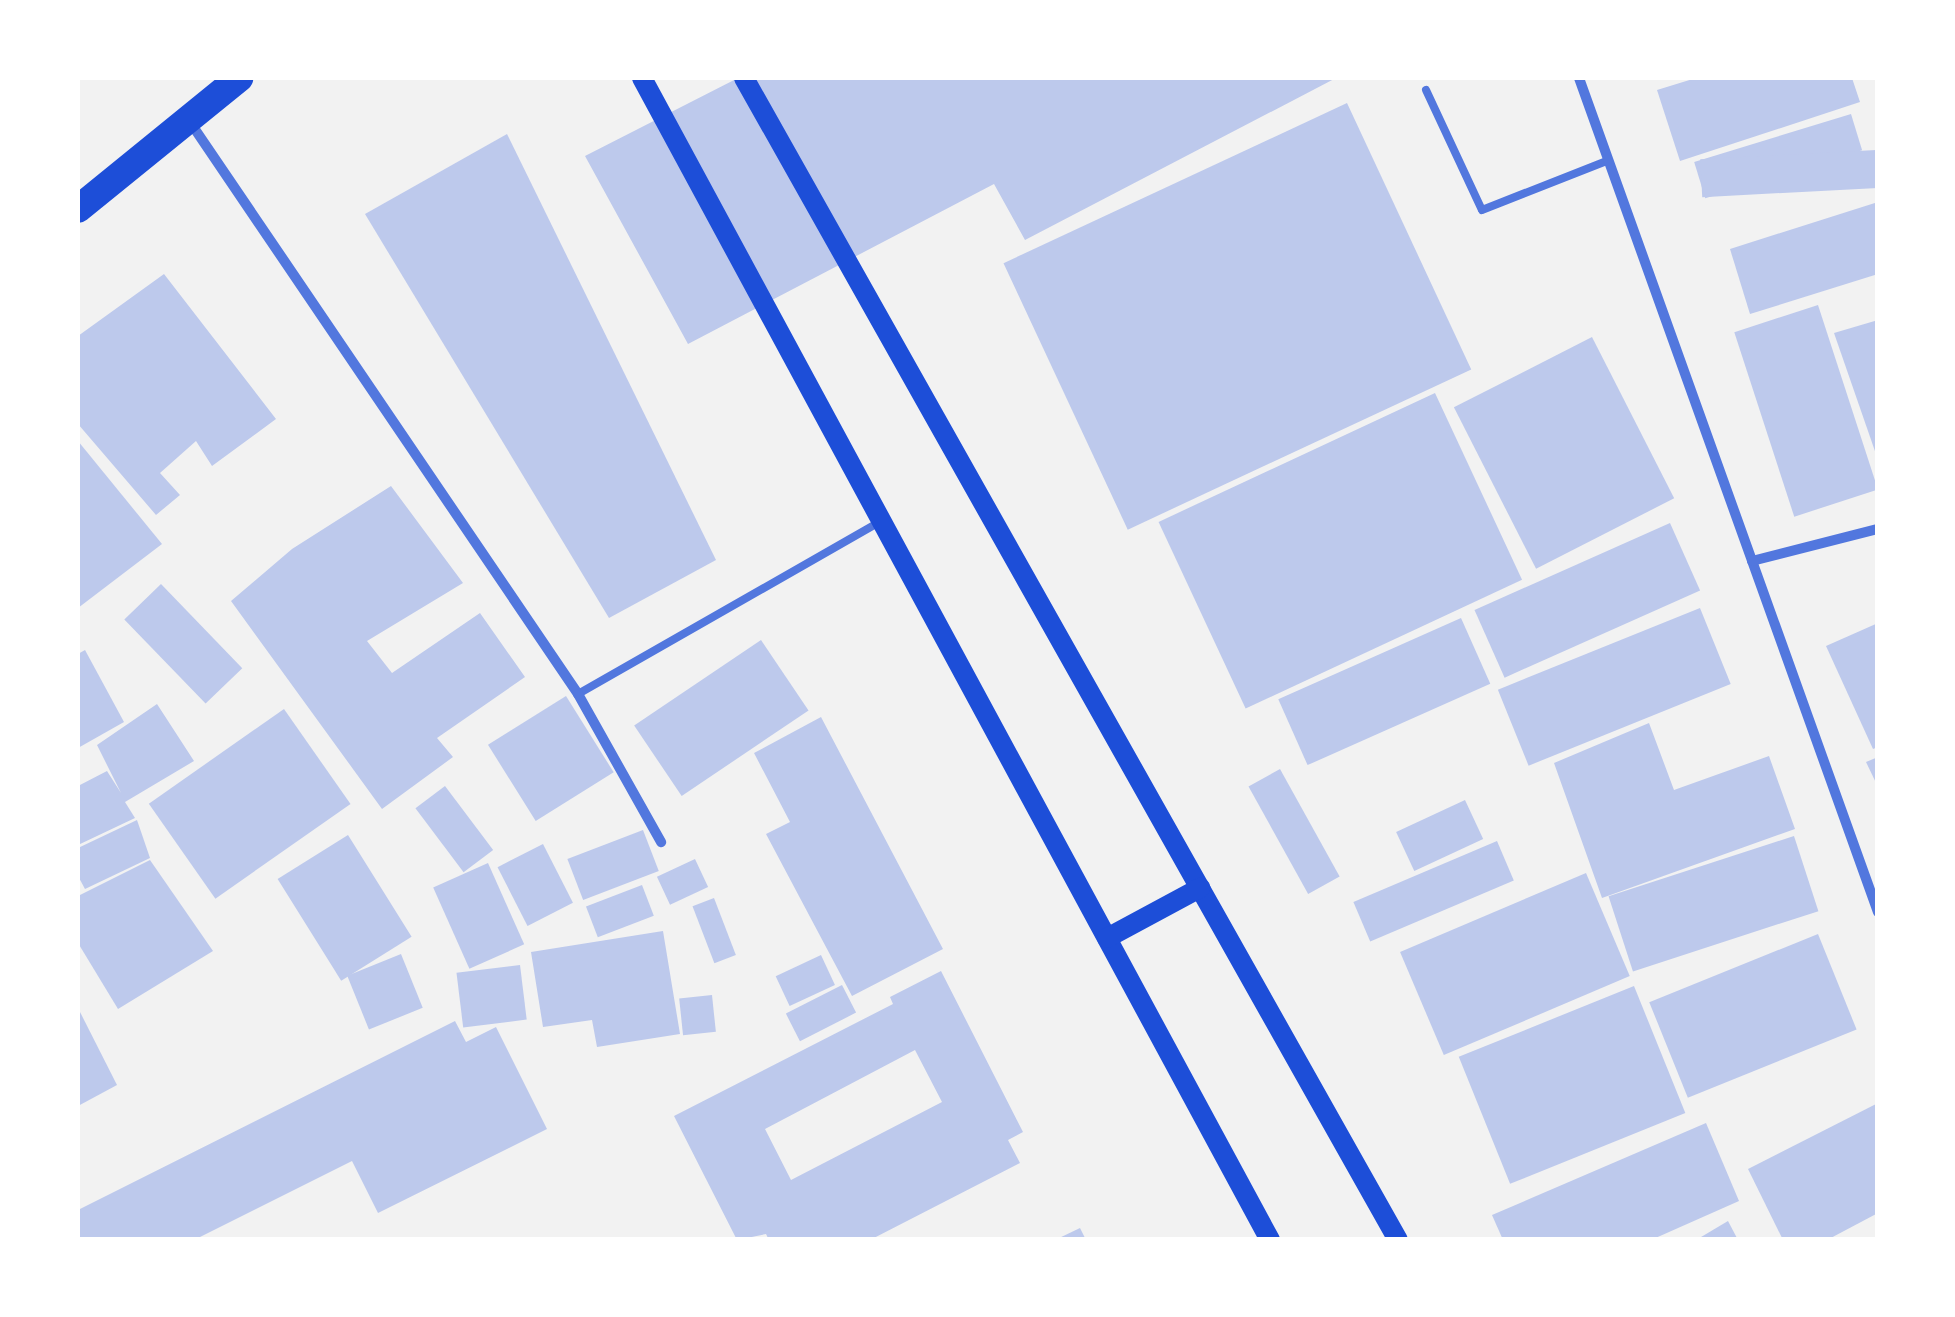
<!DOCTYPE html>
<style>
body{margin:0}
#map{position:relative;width:1955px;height:1317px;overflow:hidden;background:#f2f2f2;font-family:"Public Sans",sans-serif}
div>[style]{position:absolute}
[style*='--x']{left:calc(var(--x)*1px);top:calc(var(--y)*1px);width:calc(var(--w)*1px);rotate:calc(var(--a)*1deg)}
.building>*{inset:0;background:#bdc9ec;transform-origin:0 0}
.service>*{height:8px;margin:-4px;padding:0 4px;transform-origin:4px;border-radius:4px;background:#5277de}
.minor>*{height:10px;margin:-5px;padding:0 5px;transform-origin:5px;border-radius:5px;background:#5277de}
.secondary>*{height:20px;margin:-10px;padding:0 10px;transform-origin:10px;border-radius:10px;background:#1d4ed8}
.trunk>*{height:28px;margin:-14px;padding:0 14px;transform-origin:14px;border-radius:14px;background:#1d4ed8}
span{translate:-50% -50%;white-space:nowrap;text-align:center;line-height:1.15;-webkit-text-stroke:8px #fff;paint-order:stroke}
.frame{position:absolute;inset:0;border:80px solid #fff;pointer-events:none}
</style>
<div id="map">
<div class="building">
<div style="clip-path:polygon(738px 78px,1336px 78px,1025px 240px,994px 184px,688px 344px,585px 156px)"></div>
<div style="clip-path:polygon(1696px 78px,1852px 78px,1860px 102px,1680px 161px,1657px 90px)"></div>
<div style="left:1347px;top:103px;width:294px;height:379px;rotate:65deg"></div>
<div style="left:1851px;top:114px;width:38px;height:164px;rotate:73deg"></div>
<div style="clip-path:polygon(507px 134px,716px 560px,609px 618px,365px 214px)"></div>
<div style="left:1876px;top:150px;width:38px;height:176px;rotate:87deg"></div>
<div style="clip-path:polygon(1878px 202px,1878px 274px,1750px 314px,1730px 249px)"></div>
<div style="clip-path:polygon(164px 274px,276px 419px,212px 466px,196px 441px,160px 473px,180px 495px,156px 515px,78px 424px,78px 336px)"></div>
<div style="left:1818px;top:305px;width:194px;height:88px;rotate:72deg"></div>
<div style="clip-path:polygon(1878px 320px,1878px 457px,1877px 457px,1834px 333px)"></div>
<div style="left:1592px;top:337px;width:181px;height:155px;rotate:63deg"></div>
<div style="left:1435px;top:393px;width:206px;height:305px;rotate:65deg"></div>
<div style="clip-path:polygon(78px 441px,162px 544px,78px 608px)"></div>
<div style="clip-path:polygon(391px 486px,463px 583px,367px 641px,392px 673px,480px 613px,525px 677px,437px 738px,453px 757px,382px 809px,231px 601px,292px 549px)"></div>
<div style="left:1670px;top:523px;width:74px;height:214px;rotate:66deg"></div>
<div style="left:161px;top:584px;width:117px;height:51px;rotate:46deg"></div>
<div style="left:1700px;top:608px;width:82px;height:218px;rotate:68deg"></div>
<div style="left:1461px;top:618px;width:72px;height:200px;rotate:66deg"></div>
<div style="clip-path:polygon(1878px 623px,1878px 747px,1873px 749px,1826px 646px)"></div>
<div style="left:761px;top:640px;width:85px;height:153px;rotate:56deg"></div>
<div style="clip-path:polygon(85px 650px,124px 722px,78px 748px,78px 654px)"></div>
<div style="left:566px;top:696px;width:90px;height:92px;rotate:58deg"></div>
<div style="clip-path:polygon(157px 704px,194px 761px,125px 802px,135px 818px,78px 845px,78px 786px,107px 771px,121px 793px,97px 745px)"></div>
<div style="left:284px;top:709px;width:116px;height:165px;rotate:55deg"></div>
<div style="clip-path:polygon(821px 717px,943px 949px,852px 996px,766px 834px,790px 822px,754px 753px)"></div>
<div style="clip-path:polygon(1649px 723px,1674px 790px,1769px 756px,1795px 829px,1602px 898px,1554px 763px)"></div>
<div style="clip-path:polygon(1878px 757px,1878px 787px,1866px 762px)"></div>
<div style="left:1280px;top:769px;width:123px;height:36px;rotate:61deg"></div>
<div style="left:445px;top:786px;width:80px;height:37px;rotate:53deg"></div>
<div style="left:1465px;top:800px;width:43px;height:76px;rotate:65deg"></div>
<div style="clip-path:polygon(137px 820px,150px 858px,85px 889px,78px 876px,78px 848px)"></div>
<div style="left:643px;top:830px;width:44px;height:81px;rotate:69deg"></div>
<div style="left:348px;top:835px;width:120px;height:83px;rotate:58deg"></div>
<div style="left:1794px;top:836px;width:79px;height:195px;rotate:72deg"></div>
<div style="left:1497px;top:841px;width:43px;height:156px;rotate:67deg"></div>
<div style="left:543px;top:844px;width:66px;height:51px;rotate:63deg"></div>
<div style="left:695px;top:859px;width:31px;height:42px;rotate:65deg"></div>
<div style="clip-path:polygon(150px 860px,213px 951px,118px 1009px,78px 943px,78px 896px)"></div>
<div style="left:488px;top:863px;width:89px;height:60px;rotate:66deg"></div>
<div style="left:1586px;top:873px;width:112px;height:202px;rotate:67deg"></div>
<div style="left:642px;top:885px;width:33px;height:60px;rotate:69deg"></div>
<div style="left:714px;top:898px;width:61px;height:23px;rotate:69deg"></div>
<div style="clip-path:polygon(663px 931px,680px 1034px,597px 1047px,592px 1020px,543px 1027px,531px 952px)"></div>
<div style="left:1818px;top:934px;width:103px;height:182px;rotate:68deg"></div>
<div style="left:401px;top:954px;width:58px;height:58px;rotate:68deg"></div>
<div style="left:821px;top:955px;width:33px;height:50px;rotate:65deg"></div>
<div style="left:520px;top:965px;width:55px;height:64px;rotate:83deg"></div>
<div style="clip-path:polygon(evenodd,941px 971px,1023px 1132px,1008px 1140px,1020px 1163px,870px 1240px,769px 1240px,766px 1234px,737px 1240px,674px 1116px,893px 1004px,890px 997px,941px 971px,915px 1050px,942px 1102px,791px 1180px,765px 1129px,915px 1050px)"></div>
<div style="left:842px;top:985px;width:31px;height:63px;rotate:63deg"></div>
<div style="left:1634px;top:986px;width:137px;height:189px;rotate:68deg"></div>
<div style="left:712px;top:995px;width:37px;height:33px;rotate:84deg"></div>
<div style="clip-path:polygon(78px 1008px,117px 1085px,78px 1106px)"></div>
<div style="clip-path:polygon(455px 1021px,466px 1042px,496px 1027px,547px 1129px,378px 1213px,352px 1161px,194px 1240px,78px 1240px,78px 1210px)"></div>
<div style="clip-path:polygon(1878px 1103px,1878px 1213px,1827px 1240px,1783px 1240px,1748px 1169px)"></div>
<div style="clip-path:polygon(1706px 1123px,1739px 1201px,1651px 1240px,1503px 1240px,1492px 1215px)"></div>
<div style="clip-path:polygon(1728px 1221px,1738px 1240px,1696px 1240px)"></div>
<div style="clip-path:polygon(1080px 1228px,1086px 1240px,1055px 1240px)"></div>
</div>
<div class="service">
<div style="--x:1426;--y:90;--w:132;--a:65"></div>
<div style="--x:1482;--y:210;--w:136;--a:-21.5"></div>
<div style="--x:578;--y:694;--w:345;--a:-29.7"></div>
</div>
<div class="minor">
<div style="--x:1579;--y:78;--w:886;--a:70.28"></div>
<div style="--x:188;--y:119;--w:695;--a:55.85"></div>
<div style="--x:578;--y:694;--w:170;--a:60.7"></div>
<div style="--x:1752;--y:561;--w:130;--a:-14.3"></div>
</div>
<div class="secondary">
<div style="--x:642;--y:78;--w:1321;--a:61.61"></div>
<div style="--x:744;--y:78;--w:1333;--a:60.63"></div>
<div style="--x:1107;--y:938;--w:106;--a:-28.3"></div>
</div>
<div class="trunk">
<div style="--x:78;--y:209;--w:208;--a:-39.1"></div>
</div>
<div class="frame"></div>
</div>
